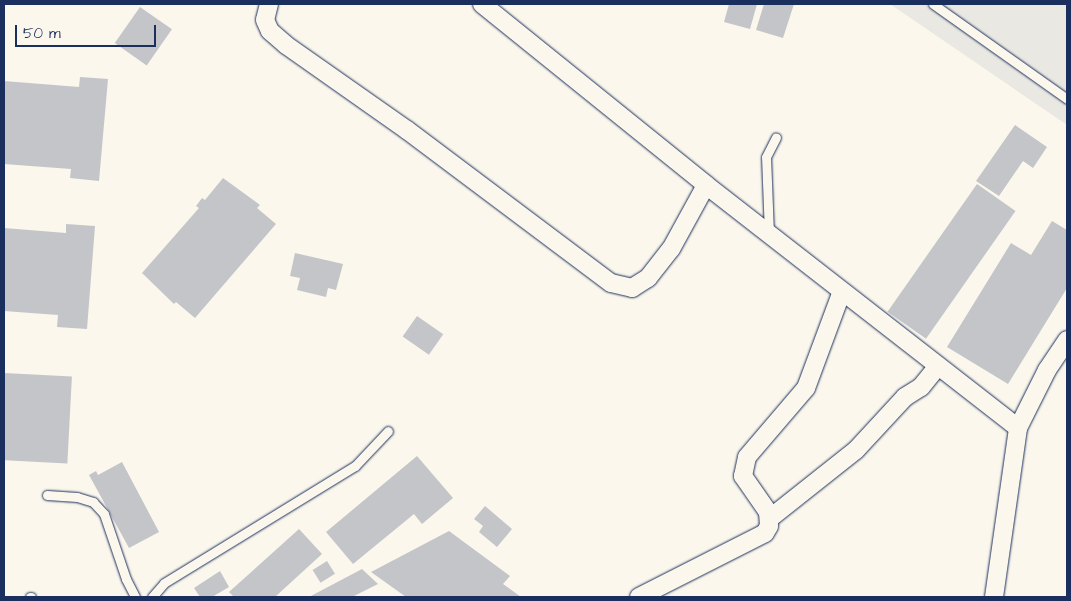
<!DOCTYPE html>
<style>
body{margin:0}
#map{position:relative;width:1071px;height:601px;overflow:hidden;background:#fbf7ec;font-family:"Architects Daughter",sans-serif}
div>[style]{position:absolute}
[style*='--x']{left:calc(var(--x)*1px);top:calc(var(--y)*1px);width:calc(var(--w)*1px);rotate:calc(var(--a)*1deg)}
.built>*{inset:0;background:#eae8e2}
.building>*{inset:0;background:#c3c5c9;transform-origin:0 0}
.roads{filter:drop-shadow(0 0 1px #1b2f5e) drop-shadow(0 0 1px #1b2f5e)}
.lane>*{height:9px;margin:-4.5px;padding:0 4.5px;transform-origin:4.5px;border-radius:4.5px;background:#fbf7ec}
.street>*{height:18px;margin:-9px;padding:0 9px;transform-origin:9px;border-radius:9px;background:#fbf7ec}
span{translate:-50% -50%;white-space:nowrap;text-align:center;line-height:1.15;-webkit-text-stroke:4.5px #fbf7ec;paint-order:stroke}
.frame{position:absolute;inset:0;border:5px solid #1b2f5e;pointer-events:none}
.scale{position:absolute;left:15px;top:25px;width:141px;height:22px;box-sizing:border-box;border:2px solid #1b2f5e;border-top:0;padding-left:6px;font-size:15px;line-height:18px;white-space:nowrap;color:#1b2f5e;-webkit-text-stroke:4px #fbf7ec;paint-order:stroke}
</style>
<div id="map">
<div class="built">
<div style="clip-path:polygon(890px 4px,1067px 4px,1067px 125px)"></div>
</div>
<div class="building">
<div style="clip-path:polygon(729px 4px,757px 4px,750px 29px,724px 22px)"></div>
<div style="clip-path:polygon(764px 4px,794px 4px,783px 38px,756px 30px)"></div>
<div style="left:140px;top:7px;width:39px;height:44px;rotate:35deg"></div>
<div style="clip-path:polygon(80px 77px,108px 79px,99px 181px,70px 178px,71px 169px,4px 164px,4px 81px,79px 87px)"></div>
<div style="clip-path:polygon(1015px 125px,1047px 147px,1033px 168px,1023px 161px,999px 196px,976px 181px)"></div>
<div style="clip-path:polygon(223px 178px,260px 205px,257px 208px,276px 224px,195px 318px,176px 302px,174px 304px,142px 273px,199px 208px,196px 206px,202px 198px,205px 200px)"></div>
<div style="left:977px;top:184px;width:47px;height:156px;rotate:35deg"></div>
<div style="clip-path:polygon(1052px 221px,1067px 230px,1067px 288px,1008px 384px,947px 347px,1011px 243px,1031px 255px)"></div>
<div style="clip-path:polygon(66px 224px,95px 226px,87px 329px,57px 327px,58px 315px,4px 311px,4px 228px,66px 233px)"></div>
<div style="clip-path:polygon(295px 253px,343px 264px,336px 290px,328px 288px,326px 297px,297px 290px,300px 278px,290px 276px)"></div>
<div style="left:417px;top:316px;width:32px;height:25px;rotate:35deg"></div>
<div style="left:4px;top:373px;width:68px;height:87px;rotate:3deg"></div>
<div style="clip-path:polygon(417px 456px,453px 498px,422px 524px,414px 514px,353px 564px,326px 532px)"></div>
<div style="clip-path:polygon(122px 462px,159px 532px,129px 548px,89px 475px,96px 471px,98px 475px)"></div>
<div style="clip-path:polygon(485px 506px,512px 529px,497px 547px,479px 532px,483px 526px,474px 519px)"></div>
<div style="clip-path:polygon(299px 529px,322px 554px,275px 597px,234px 597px,229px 592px)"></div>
<div style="clip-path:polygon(449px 531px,510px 576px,503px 584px,521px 597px,406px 597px,371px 572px)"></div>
<div style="left:327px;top:561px;width:15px;height:17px;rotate:58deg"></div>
<div style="clip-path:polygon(362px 569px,378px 584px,352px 597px,309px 597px)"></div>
<div style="clip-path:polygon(220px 571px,229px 587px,212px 597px,200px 597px,194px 588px)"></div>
</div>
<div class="roads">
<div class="lane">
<div style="--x:933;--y:4;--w:164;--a:35.3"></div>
<div style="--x:769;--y:234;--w:77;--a:-92.2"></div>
<div style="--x:766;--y:157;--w:22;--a:-63"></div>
<div style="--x:47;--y:495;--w:30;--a:4"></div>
<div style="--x:77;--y:497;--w:17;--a:17"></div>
<div style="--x:93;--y:502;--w:16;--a:47"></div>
<div style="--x:104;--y:514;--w:69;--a:71.3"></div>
<div style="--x:126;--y:579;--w:20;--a:63"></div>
<div style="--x:30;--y:597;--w:1;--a:0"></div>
<div style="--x:152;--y:597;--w:18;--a:-49"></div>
<div style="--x:164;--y:583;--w:224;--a:-31.5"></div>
<div style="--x:355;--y:466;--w:48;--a:-46.7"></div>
</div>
<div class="street">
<div style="--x:269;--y:4;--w:16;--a:104"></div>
<div style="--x:265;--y:20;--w:12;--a:66"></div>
<div style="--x:270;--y:31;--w:21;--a:41"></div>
<div style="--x:286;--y:45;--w:148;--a:35.1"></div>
<div style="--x:407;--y:130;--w:255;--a:36.9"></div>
<div style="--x:611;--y:283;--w:22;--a:13"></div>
<div style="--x:632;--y:288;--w:19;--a:-32"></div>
<div style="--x:648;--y:278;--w:37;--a:-52"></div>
<div style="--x:671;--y:249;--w:73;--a:-61.3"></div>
<div style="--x:482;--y:4;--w:288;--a:38.9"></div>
<div style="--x:706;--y:185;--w:395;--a:37.9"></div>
<div style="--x:769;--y:519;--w:111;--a:-38.4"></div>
<div style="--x:856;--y:450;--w:72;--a:-47.2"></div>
<div style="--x:905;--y:397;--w:19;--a:-32"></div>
<div style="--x:921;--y:387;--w:27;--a:-51"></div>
<div style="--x:639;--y:597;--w:141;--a:-26.9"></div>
<div style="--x:765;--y:533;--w:8;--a:-60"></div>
<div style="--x:769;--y:526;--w:14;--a:-94"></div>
<div style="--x:768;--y:512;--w:44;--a:-124.8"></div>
<div style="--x:743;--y:476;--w:19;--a:-78"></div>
<div style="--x:747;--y:457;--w:91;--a:-49.5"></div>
<div style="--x:806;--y:388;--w:103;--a:-69.6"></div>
<div style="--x:994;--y:597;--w:171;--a:-81.9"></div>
<div style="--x:1018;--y:428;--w:65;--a:-63.4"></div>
<div style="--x:1047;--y:370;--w:36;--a:-56"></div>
</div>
</div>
<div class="frame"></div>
<div class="scale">50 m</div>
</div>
